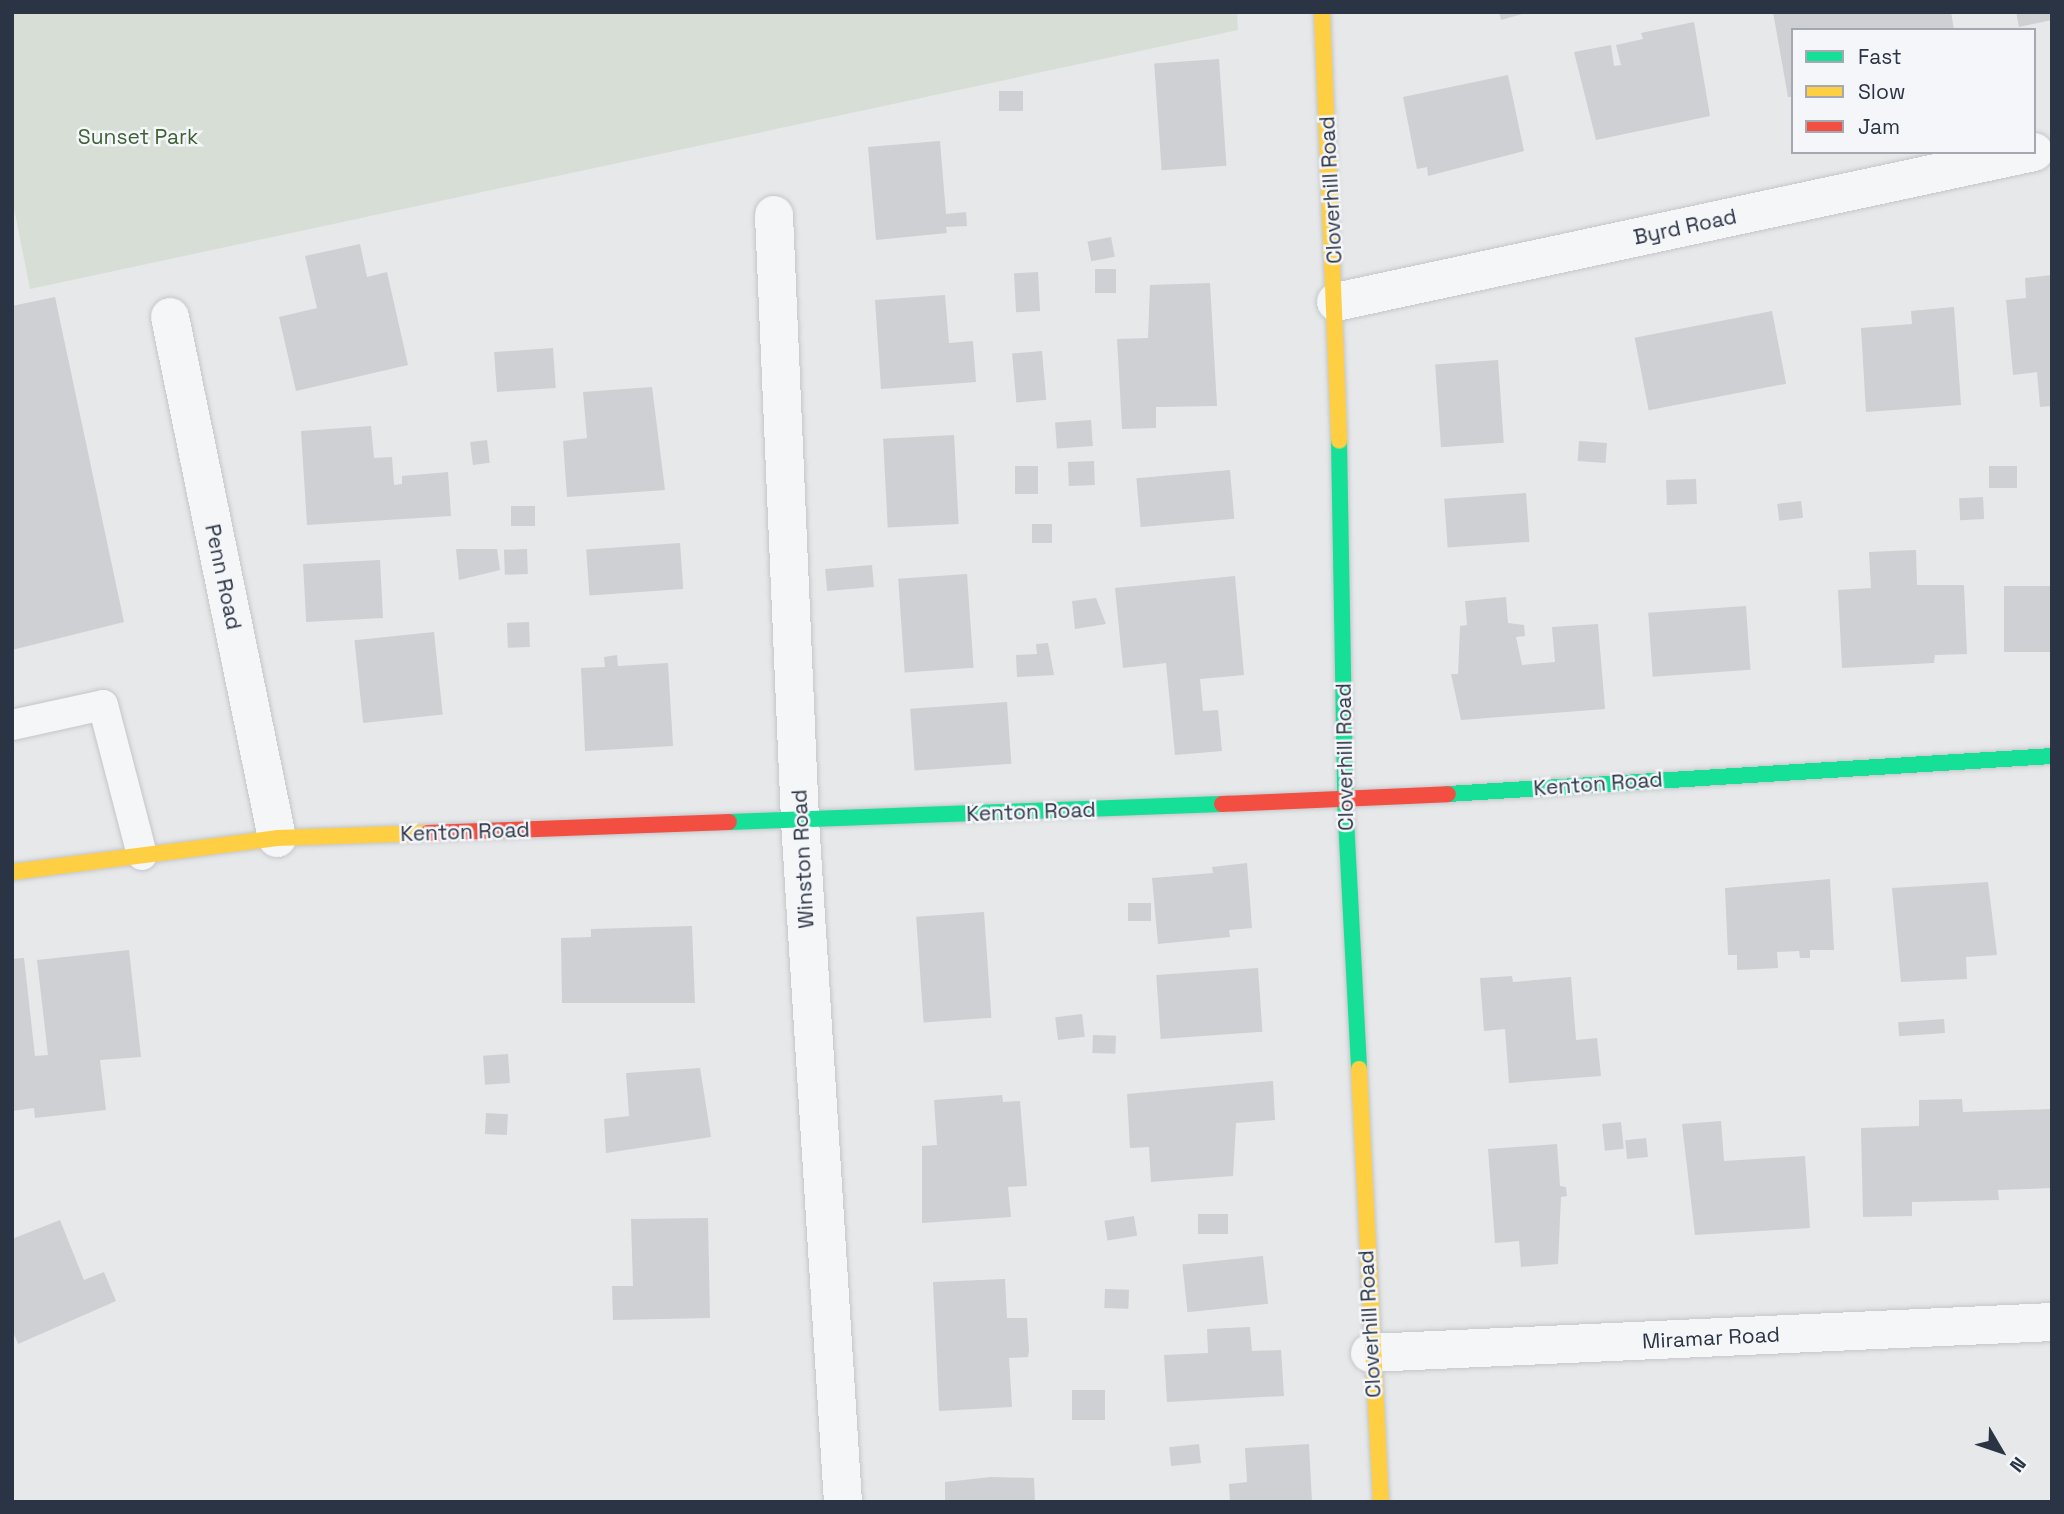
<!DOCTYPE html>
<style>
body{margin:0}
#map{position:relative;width:2064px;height:1514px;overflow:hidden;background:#e6e8ea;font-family:"Space Grotesk",sans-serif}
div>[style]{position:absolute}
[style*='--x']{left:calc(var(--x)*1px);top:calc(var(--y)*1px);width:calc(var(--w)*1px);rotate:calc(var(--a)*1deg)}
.green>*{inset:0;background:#d6ded6}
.building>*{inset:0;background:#ced0d3;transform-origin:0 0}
.roads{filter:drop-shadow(0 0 2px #c4c6c8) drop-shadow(0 0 2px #c4c6c8)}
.lane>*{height:30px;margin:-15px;padding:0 15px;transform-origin:15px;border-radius:15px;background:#f5f6f7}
.street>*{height:38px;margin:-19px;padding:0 19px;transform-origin:19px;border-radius:19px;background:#f5f6f7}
.fast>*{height:16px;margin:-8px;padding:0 8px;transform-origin:8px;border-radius:8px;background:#16e098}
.slow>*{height:16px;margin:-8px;padding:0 8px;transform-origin:8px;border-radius:8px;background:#ffcf43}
.jam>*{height:16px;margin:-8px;padding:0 8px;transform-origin:8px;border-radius:8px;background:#f24e42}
span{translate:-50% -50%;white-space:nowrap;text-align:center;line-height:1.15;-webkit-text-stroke:5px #f4f6f9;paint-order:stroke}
.park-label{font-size:21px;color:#3f6138}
.street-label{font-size:21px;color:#2b3445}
.frame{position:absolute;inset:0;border:14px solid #2b3445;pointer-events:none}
.legend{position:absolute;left:1791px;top:28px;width:245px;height:126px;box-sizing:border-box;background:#f4f6f9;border:2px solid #a4a8b1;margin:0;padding:9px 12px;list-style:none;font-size:21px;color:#2b3445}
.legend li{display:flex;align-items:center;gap:14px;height:35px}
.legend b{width:35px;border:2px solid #a4a8b1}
.north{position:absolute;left:1966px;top:1416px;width:70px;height:70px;-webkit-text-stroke:5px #f4f6f9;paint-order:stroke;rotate:129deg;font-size:19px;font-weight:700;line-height:28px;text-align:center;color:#2b3445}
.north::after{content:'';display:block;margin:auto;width:24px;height:32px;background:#2b3445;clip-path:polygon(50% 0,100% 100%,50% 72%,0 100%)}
</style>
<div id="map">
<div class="green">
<div style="clip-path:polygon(12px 12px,1237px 12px,1238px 30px,30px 289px,12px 198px)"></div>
</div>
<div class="building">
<div style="clip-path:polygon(1499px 12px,1526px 12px,1526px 13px,1501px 20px)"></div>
<div style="clip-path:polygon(1773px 12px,1951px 12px,1954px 30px,1793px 30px,1793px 97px,1788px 97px)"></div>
<div style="clip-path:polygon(2016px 12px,2052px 12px,2052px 20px,2019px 27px)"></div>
<div style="clip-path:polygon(1694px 22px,1710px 116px,1596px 140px,1574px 52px,1611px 45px,1614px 66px,1621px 65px,1616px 45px,1643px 39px,1641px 33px)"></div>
<div style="left:1219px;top:59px;width:107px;height:65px;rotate:86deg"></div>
<div style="clip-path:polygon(1508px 75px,1524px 151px,1428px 176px,1427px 167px,1417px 169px,1403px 97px)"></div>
<div style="left:999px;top:91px;width:24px;height:20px"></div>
<div style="clip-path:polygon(940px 141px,946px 214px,966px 212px,967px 226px,946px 227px,947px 233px,876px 240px,868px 147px)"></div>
<div style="left:1111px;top:237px;width:20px;height:24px;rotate:79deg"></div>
<div style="clip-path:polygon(360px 244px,367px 277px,387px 272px,408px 365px,296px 391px,279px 317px,317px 308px,305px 256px)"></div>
<div style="left:1095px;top:269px;width:21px;height:24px"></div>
<div style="left:1038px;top:272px;width:39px;height:24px;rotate:87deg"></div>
<div style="clip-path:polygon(2052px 275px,2052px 406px,2040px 407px,2037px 372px,2013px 375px,2006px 300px,2026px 298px,2025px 278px)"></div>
<div style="clip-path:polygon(1210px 283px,1217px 406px,1156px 407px,1156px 428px,1122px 429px,1117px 339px,1148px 338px,1150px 285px)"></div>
<div style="clip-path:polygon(945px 295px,949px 343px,973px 341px,976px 382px,881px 389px,875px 300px)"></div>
<div style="clip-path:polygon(55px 297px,124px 622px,12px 650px,12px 306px)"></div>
<div style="clip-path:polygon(1954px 307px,1961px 405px,1866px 412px,1861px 328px,1912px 324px,1911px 311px)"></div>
<div style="left:1772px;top:311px;width:74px;height:140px;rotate:79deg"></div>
<div style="left:553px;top:348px;width:40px;height:59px;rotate:86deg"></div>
<div style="left:1042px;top:351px;width:49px;height:30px;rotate:85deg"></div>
<div style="left:1498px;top:360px;width:83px;height:63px;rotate:86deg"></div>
<div style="clip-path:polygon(652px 387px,665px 490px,567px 497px,563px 441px,587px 438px,583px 392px)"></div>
<div style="left:1091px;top:420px;width:26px;height:36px;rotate:86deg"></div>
<div style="clip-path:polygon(371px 426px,374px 458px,392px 457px,394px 485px,402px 484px,402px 476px,448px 472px,451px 516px,307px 525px,301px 431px)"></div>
<div style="left:954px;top:435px;width:89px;height:71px;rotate:87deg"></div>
<div style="left:487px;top:440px;width:23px;height:17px;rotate:83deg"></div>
<div style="left:1579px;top:441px;width:28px;height:20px;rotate:4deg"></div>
<div style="left:1094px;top:461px;width:24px;height:26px;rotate:88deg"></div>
<div style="left:1015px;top:466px;width:23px;height:28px"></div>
<div style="left:1989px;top:466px;width:28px;height:22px"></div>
<div style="left:1230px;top:470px;width:49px;height:94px;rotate:85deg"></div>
<div style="left:1696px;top:479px;width:25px;height:30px;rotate:88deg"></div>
<div style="left:1526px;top:493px;width:49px;height:82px;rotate:86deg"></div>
<div style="left:1983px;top:497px;width:22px;height:24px;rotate:87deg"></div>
<div style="left:1801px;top:501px;width:17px;height:24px;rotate:83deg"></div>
<div style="left:511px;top:506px;width:24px;height:20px"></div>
<div style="left:1032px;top:524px;width:20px;height:19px"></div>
<div style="left:680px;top:543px;width:46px;height:94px;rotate:86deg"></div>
<div style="clip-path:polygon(456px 549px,497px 549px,500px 570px,459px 580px)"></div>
<div style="left:527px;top:549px;width:25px;height:23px;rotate:88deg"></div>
<div style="clip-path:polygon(1916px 550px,1917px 585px,1964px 585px,1967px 654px,1935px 655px,1934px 663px,1842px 668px,1838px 590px,1871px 588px,1869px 552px)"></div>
<div style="left:380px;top:560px;width:58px;height:77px;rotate:87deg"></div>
<div style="left:872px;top:565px;width:22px;height:47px;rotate:85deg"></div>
<div style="left:967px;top:574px;width:94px;height:69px;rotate:86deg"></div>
<div style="clip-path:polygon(1235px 576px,1244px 675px,1200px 679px,1203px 711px,1218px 710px,1222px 751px,1175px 755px,1166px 663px,1123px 668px,1115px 588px)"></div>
<div style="left:2052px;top:586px;width:66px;height:48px;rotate:90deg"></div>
<div style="clip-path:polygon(1506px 597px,1508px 623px,1524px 625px,1525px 636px,1516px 637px,1522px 665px,1555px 662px,1552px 627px,1598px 624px,1605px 709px,1461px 720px,1451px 674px,1458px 674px,1460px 626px,1467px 625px,1465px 601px)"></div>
<div style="clip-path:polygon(1096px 598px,1106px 624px,1075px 629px,1072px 601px)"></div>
<div style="left:1746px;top:606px;width:64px;height:98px;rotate:86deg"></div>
<div style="left:529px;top:622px;width:25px;height:22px;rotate:88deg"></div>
<div style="left:434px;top:632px;width:83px;height:80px;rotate:84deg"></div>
<div style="clip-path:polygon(1048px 643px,1054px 675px,1017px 677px,1016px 655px,1037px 654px,1036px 644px)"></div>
<div style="clip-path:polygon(617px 655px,618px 666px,668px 663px,673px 746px,585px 751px,581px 668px,605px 667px,604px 657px)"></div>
<div style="left:1007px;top:702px;width:62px;height:97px;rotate:86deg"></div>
<div style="clip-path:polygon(1247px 863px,1252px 928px,1229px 930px,1230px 937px,1158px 944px,1152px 878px,1213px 873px,1212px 867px)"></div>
<div style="clip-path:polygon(1830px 879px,1834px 950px,1810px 950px,1810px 958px,1800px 958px,1799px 951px,1777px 952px,1778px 968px,1737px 970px,1737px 955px,1728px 955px,1725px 888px)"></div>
<div style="clip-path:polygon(1988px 882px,1997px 955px,1966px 957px,1967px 979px,1901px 982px,1892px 888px)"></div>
<div style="left:1128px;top:903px;width:23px;height:18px"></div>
<div style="left:984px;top:912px;width:106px;height:68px;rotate:86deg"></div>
<div style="clip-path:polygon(692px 926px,695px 1003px,562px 1003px,561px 938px,591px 937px,591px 929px)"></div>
<div style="clip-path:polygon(129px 950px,141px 1057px,100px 1060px,106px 1110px,35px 1118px,34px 1108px,12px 1111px,12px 959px,24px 958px,35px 1056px,48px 1055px,37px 960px)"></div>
<div style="left:1258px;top:968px;width:64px;height:102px;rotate:86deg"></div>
<div style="clip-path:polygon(1512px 976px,1513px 982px,1571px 977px,1576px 1040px,1597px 1038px,1601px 1076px,1509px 1083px,1505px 1029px,1484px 1031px,1480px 978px)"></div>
<div style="left:1082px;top:1014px;width:23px;height:27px;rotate:83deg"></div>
<div style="left:1944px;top:1019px;width:14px;height:46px;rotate:86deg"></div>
<div style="left:1093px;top:1035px;width:23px;height:18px;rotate:2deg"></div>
<div style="left:508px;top:1054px;width:29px;height:25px;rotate:86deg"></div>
<div style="clip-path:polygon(700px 1068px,711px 1137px,606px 1153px,604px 1119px,629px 1116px,626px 1073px)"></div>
<div style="clip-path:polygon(1273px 1081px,1275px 1120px,1236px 1123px,1233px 1176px,1151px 1182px,1149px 1147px,1130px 1148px,1127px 1094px)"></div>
<div style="clip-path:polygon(1002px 1095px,1003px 1102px,1020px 1101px,1027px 1186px,1008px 1187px,1011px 1217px,922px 1223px,922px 1146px,937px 1145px,934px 1100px)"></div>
<div style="clip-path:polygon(1962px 1099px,1963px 1112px,2051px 1109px,2052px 1188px,1998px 1190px,1999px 1200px,1912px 1202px,1912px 1216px,1863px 1217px,1861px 1128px,1919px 1126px,1919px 1100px)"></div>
<div style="left:486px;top:1113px;width:22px;height:21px;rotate:3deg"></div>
<div style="clip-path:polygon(1721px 1121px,1724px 1161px,1805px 1156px,1810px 1228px,1695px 1235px,1682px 1124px)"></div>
<div style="left:1621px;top:1122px;width:27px;height:19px;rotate:84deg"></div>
<div style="left:1646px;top:1138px;width:19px;height:21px;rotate:84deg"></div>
<div style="clip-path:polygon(1557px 1144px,1560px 1186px,1566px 1187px,1567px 1196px,1561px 1197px,1558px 1264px,1521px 1267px,1519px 1241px,1495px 1243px,1488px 1149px)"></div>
<div style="left:1228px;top:1214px;width:20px;height:30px;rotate:90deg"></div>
<div style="left:1134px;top:1216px;width:20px;height:30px;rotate:81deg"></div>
<div style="clip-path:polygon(708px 1218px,710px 1318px,613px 1320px,612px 1286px,633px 1286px,631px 1219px)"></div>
<div style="clip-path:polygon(60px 1220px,84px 1280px,104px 1272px,116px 1301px,18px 1344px,12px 1329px,12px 1239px)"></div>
<div style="left:1263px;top:1256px;width:48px;height:81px;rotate:84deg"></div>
<div style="clip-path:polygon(1005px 1279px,1007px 1318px,1027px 1318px,1029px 1351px,1028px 1357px,1009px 1358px,1012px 1407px,939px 1411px,933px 1282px)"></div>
<div style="left:1105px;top:1289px;width:24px;height:19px;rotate:2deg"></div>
<div style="clip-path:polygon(1250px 1327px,1252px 1351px,1281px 1350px,1284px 1396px,1167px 1402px,1164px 1355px,1208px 1353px,1207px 1329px)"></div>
<div style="left:1072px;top:1390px;width:33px;height:30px"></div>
<div style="left:1199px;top:1444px;width:19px;height:30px;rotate:84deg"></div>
<div style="clip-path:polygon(1309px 1444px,1312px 1502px,1230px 1502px,1229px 1484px,1247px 1482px,1245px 1448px)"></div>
<div style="clip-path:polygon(991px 1477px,1034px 1478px,1035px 1502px,945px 1502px,945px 1482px)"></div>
</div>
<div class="roads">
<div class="lane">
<div style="--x:12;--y:725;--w:93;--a:-12.4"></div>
<div style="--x:103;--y:705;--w:155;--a:75.4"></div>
</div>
<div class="street">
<div style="--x:774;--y:215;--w:607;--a:87.54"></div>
<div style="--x:800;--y:821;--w:682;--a:86.39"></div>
<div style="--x:1336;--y:302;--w:714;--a:-12.13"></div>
<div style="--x:170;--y:317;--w:532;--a:78.39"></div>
<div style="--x:1370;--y:1353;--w:683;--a:-2.6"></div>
</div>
<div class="fast">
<div style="--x:1339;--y:441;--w:359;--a:89"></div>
<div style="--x:1345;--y:800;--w:269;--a:87"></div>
<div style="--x:1448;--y:794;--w:605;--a:-3.6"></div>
<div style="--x:729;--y:822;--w:493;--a:-2.1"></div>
</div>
<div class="slow">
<div style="--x:1322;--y:12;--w:429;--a:87.7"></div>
<div style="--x:12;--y:872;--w:267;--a:-7.3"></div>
<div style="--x:277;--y:838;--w:151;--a:-1.9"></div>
<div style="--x:1359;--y:1069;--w:434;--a:87.1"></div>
</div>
<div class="jam">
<div style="--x:1222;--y:804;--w:226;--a:-2.5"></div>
<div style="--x:428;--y:833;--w:301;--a:-2.1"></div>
</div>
</div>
<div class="park-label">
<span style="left:138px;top:137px">Sunset Park</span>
</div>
<div class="street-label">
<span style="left:1331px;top:190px;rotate:-93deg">Cloverhill Road</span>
<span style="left:1685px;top:227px;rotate:-12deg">Byrd Road</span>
<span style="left:223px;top:577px;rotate:78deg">Penn Road</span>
<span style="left:1345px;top:757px;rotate:-91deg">Cloverhill Road</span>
<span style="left:1598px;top:784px;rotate:-4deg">Kenton Road</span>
<span style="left:1031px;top:812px;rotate:-2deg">Kenton Road</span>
<span style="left:465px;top:832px;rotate:-2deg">Kenton Road</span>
<span style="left:803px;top:859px;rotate:-93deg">Winston Road</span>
<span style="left:1370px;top:1324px;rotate:-93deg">Cloverhill Road</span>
<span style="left:1711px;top:1338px;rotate:-3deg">Miramar Road</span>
</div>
<div class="frame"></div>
<ul class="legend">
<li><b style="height:9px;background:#16e098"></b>Fast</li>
<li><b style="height:9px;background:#ffcf43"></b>Slow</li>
<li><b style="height:9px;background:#f24e42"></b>Jam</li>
</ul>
<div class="north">N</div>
</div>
